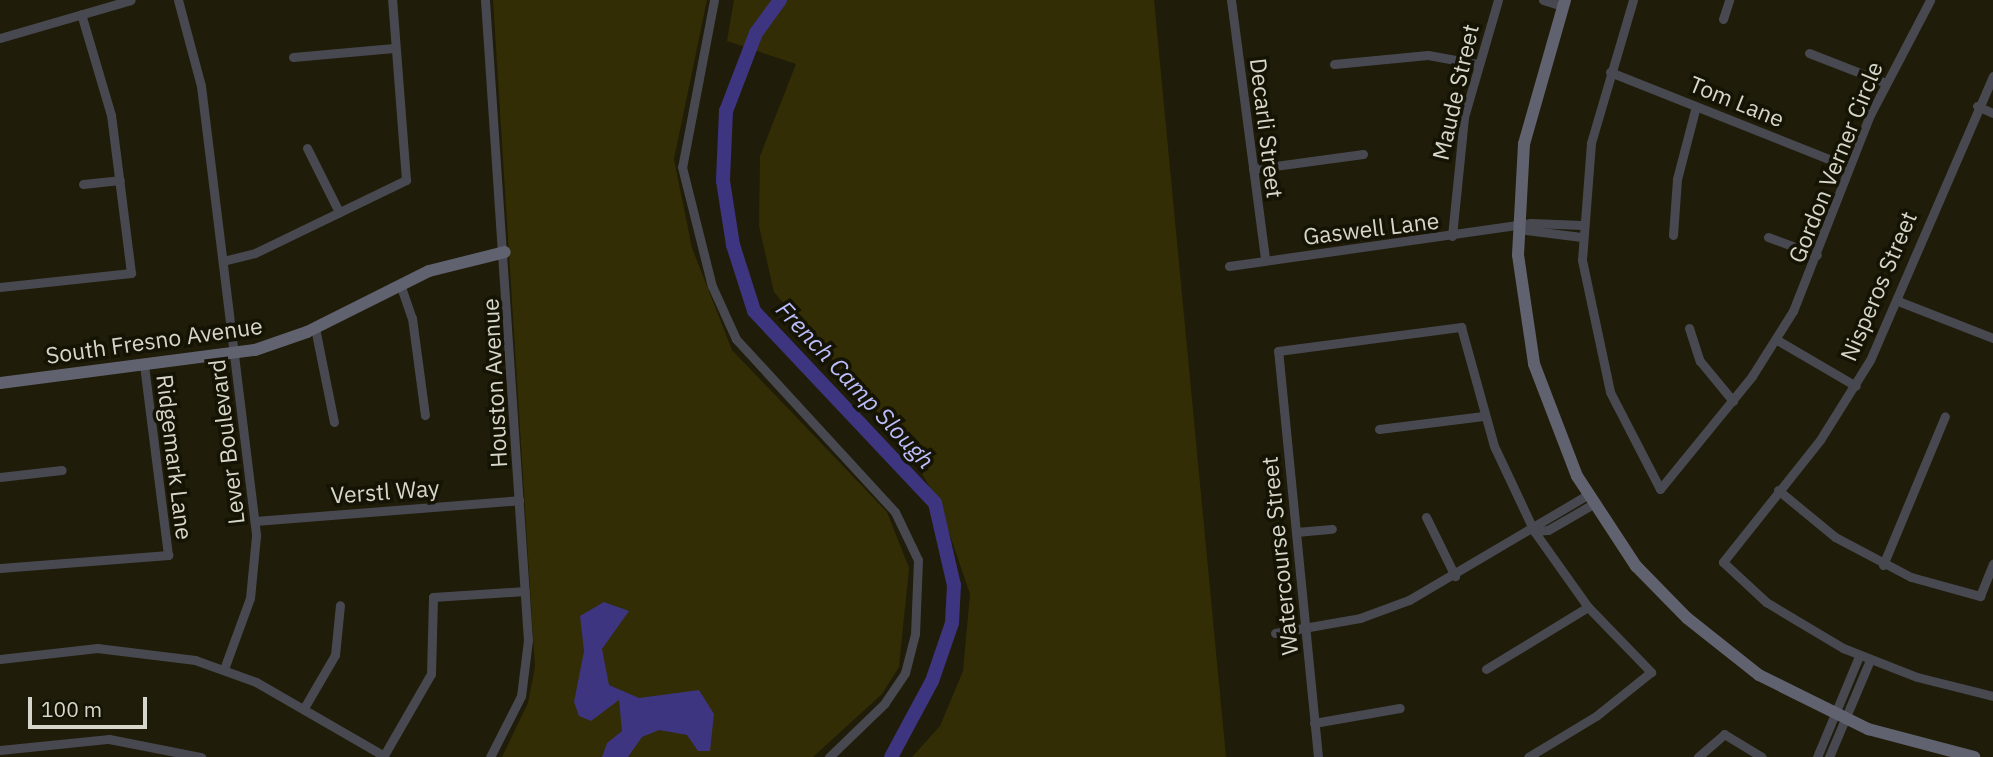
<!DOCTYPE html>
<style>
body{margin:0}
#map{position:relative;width:1993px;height:757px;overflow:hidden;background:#1f1c09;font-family:"IBM Plex Sans",sans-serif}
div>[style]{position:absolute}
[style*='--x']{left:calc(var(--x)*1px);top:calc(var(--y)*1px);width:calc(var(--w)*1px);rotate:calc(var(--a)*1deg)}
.green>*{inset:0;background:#322d04}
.water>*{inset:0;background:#3d357f}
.river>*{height:14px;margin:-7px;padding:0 7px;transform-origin:7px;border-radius:7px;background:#3d357f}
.street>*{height:9px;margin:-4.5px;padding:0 4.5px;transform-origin:4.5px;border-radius:4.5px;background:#484851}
.secondary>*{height:12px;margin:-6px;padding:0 6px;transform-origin:6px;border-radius:6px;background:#61626f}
span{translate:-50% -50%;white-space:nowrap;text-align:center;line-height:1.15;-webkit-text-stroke:7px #151303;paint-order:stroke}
.street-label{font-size:23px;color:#d7d6ca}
.water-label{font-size:24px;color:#bcbdfd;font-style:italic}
.scale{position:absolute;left:28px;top:697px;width:119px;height:32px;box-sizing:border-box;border:4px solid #d7d6ca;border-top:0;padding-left:9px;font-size:21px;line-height:24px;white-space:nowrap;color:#d7d6ca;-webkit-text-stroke:5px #151303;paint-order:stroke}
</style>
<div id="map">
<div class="green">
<div style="clip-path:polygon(493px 0,707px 0,674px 159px,692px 248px,732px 350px,887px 512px,909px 568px,899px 667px,882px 694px,813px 757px,502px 757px,528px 703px,535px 667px)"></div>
<div style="clip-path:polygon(734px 0,1154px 0,1226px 757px,912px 757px,940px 726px,963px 671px,970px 594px,939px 503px,904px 443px,774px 292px,759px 226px,760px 156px,796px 64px,727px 41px)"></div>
</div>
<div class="water">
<div style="clip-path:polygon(604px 602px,629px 611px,602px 649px,609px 685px,639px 698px,699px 690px,714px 714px,710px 751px,698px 751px,687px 735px,659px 730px,642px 737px,628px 757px,602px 757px,607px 743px,622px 731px,619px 700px,591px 721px,579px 716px,574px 702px,584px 651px,580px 616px)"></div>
</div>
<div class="river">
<div style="--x:780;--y:0;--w:41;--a:126"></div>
<div style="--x:756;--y:33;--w:84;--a:111"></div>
<div style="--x:726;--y:111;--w:70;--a:92.5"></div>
<div style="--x:723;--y:181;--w:65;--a:81.1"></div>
<div style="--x:733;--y:245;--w:69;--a:72.3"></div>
<div style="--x:754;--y:311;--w:264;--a:46.7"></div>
<div style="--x:935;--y:503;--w:84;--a:77"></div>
<div style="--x:954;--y:585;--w:38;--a:93"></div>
<div style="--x:952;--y:623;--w:61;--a:109"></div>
<div style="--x:932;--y:681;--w:86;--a:118.3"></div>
</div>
<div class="street">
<div style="--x:178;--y:0;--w:89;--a:75"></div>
<div style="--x:201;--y:86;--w:453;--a:83"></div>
<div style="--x:256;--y:536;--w:62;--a:95.5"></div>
<div style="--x:250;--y:598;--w:76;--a:110.1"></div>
<div style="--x:485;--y:0;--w:641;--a:86.16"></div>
<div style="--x:528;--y:640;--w:56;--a:97.1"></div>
<div style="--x:521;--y:696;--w:68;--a:116.9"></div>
<div style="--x:714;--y:0;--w:170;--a:100.8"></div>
<div style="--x:682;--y:167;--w:123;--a:75.9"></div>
<div style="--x:712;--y:286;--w:58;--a:65.6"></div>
<div style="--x:736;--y:339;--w:235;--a:47.4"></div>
<div style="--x:895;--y:512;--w:53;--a:64.4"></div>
<div style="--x:918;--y:560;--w:74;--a:92.3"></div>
<div style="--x:915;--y:634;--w:40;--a:104.4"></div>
<div style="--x:905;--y:673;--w:36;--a:124"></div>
<div style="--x:885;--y:703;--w:78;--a:136"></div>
<div style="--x:1231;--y:0;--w:262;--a:82.5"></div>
<div style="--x:1543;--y:0;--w:21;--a:17"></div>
<div style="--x:1633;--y:0;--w:149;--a:106.4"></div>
<div style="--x:1591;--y:143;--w:117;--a:94.4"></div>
<div style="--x:1582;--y:260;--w:135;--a:78"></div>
<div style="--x:1610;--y:392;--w:109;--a:62.7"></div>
<div style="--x:1660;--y:489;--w:146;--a:-50.8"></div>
<div style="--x:1752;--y:376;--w:77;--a:-57.8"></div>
<div style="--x:1793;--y:311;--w:211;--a:-68.6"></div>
<div style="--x:1870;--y:115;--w:130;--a:-62.4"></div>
<div style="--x:1723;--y:19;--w:20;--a:-72"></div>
<div style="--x:0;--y:38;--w:136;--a:-16.2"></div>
<div style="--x:1809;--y:53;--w:83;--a:21.3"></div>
<div style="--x:293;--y:57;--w:101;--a:-5.1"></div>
<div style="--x:1334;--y:64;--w:94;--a:-5.5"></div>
<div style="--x:1428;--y:55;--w:50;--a:10.4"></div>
<div style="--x:1610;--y:72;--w:257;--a:21.7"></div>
<div style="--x:1993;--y:76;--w:309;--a:113.4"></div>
<div style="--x:1870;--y:360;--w:94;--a:122"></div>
<div style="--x:1820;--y:440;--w:156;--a:128.5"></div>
<div style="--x:1723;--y:562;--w:59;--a:42.9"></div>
<div style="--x:1766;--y:602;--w:90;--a:30.9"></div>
<div style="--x:1843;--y:648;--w:79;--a:21.4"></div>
<div style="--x:1917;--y:677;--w:78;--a:14"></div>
<div style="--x:1977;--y:106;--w:17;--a:24"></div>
<div style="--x:307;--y:148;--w:72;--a:63.4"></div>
<div style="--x:1253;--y:169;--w:111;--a:-7.8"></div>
<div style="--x:83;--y:184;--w:37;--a:-6"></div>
<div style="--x:1518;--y:229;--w:64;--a:7.1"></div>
<div style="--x:1673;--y:235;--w:56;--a:-85.9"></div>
<div style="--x:1677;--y:179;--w:75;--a:-75.4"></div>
<div style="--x:1452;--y:236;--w:120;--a:-84.2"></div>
<div style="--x:1464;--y:117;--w:122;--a:-73.8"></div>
<div style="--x:1768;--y:237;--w:52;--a:20.2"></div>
<div style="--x:223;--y:261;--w:33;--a:-14"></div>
<div style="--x:255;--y:253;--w:168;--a:-25.8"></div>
<div style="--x:406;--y:180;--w:181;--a:-94.4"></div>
<div style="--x:1229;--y:266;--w:305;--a:-8.1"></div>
<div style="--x:1531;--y:223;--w:51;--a:2.2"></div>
<div style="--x:400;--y:284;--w:36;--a:71"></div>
<div style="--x:412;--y:318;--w:98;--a:82.4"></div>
<div style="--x:0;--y:287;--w:132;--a:-6.1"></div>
<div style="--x:131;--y:273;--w:159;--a:-97.2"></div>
<div style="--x:111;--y:115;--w:105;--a:-106.5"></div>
<div style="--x:1898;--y:301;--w:102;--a:21.3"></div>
<div style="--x:315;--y:328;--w:96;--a:78.6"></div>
<div style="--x:1689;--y:328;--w:35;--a:72"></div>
<div style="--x:1700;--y:361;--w:52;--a:50.5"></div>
<div style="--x:1777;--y:340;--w:91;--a:30.2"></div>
<div style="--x:1379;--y:429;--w:105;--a:-7.1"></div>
<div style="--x:0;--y:477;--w:62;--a:-6.4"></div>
<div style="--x:1778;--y:490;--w:74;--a:39.5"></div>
<div style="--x:1835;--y:537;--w:86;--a:27.8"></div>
<div style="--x:1911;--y:577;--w:72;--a:15.4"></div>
<div style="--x:1980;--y:596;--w:35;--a:-68"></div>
<div style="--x:1426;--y:517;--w:66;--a:63.8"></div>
<div style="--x:255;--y:521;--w:265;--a:-4.5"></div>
<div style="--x:1534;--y:531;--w:14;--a:-4"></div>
<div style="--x:1548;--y:530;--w:52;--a:-30"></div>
<div style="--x:1296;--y:532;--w:36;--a:-5"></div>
<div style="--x:1883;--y:565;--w:161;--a:-67.4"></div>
<div style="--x:0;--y:568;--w:169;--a:-4.4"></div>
<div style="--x:168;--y:555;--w:193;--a:-97.2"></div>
<div style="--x:1275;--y:633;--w:86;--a:-10"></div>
<div style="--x:1360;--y:618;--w:52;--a:-20.2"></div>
<div style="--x:1409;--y:600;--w:207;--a:-30.5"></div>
<div style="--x:0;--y:659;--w:98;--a:-6.5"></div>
<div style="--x:97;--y:648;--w:99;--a:7"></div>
<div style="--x:195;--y:660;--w:65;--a:19.8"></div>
<div style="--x:256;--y:682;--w:148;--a:30"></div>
<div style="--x:1486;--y:669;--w:119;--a:-31.3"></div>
<div style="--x:304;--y:708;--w:61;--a:-59.7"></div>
<div style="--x:335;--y:655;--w:50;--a:-84.3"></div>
<div style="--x:1314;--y:723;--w:87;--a:-9.9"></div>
<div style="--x:0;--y:750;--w:110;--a:-5.8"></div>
<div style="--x:109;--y:739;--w:94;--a:11.1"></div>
<div style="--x:383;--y:757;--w:96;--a:-60"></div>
<div style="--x:431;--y:674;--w:77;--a:-88.5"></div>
<div style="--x:433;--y:597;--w:92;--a:-3.7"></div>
<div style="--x:1318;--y:757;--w:408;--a:-95.6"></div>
<div style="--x:1278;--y:351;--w:185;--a:-7.5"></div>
<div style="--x:1461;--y:327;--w:123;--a:74.5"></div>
<div style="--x:1494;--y:446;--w:94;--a:64.8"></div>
<div style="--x:1534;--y:531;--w:93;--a:54.6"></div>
<div style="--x:1588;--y:607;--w:91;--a:45.9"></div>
<div style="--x:1651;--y:672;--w:70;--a:141.3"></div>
<div style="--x:1596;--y:716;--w:79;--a:148.9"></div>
<div style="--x:1698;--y:757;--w:35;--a:-41"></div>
<div style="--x:1724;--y:734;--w:44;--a:31.2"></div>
<div style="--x:1817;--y:757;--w:109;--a:-67.4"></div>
<div style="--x:1829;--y:757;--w:105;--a:-67.1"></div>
</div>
<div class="secondary">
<div style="--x:1565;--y:0;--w:150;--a:105.9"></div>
<div style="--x:1524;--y:144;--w:111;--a:93.1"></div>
<div style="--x:1518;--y:255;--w:110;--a:81.6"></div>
<div style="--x:1534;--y:364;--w:120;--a:69"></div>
<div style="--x:1577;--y:476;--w:108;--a:56.8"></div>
<div style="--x:1636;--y:566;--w:73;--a:45.6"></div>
<div style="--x:1687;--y:618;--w:92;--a:38.4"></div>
<div style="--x:1759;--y:675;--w:122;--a:26.4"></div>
<div style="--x:1868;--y:729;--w:110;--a:14.8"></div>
<div style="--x:0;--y:383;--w:257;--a:-7.4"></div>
<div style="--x:255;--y:350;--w:55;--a:-19.1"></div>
<div style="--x:307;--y:332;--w:136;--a:-26.6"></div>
<div style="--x:429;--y:271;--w:78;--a:-14"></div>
</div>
<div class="street-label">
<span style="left:1455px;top:92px;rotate:-77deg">Maude Street</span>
<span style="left:1737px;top:101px;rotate:22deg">Tom Lane</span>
<span style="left:1267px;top:128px;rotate:83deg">Decarli Street</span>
<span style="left:1835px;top:162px;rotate:-68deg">Gordon Verner Circle</span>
<span style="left:1371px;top:228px;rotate:-7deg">Gaswell Lane</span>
<span style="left:1878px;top:286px;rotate:-67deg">Nisperos Street</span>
<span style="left:154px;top:340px;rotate:-8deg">South Fresno Avenue</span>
<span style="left:494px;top:383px;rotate:-93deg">Houston Avenue</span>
<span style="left:226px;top:442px;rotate:-97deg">Lever Boulevard</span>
<span style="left:175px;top:457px;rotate:83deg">Ridgemark Lane</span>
<span style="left:385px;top:491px;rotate:-4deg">Verstl Way</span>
<span style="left:1279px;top:556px;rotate:-96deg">Watercourse Street</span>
</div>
<div class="water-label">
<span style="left:855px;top:385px;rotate:47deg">French Camp Slough</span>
</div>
<div class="scale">100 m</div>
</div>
